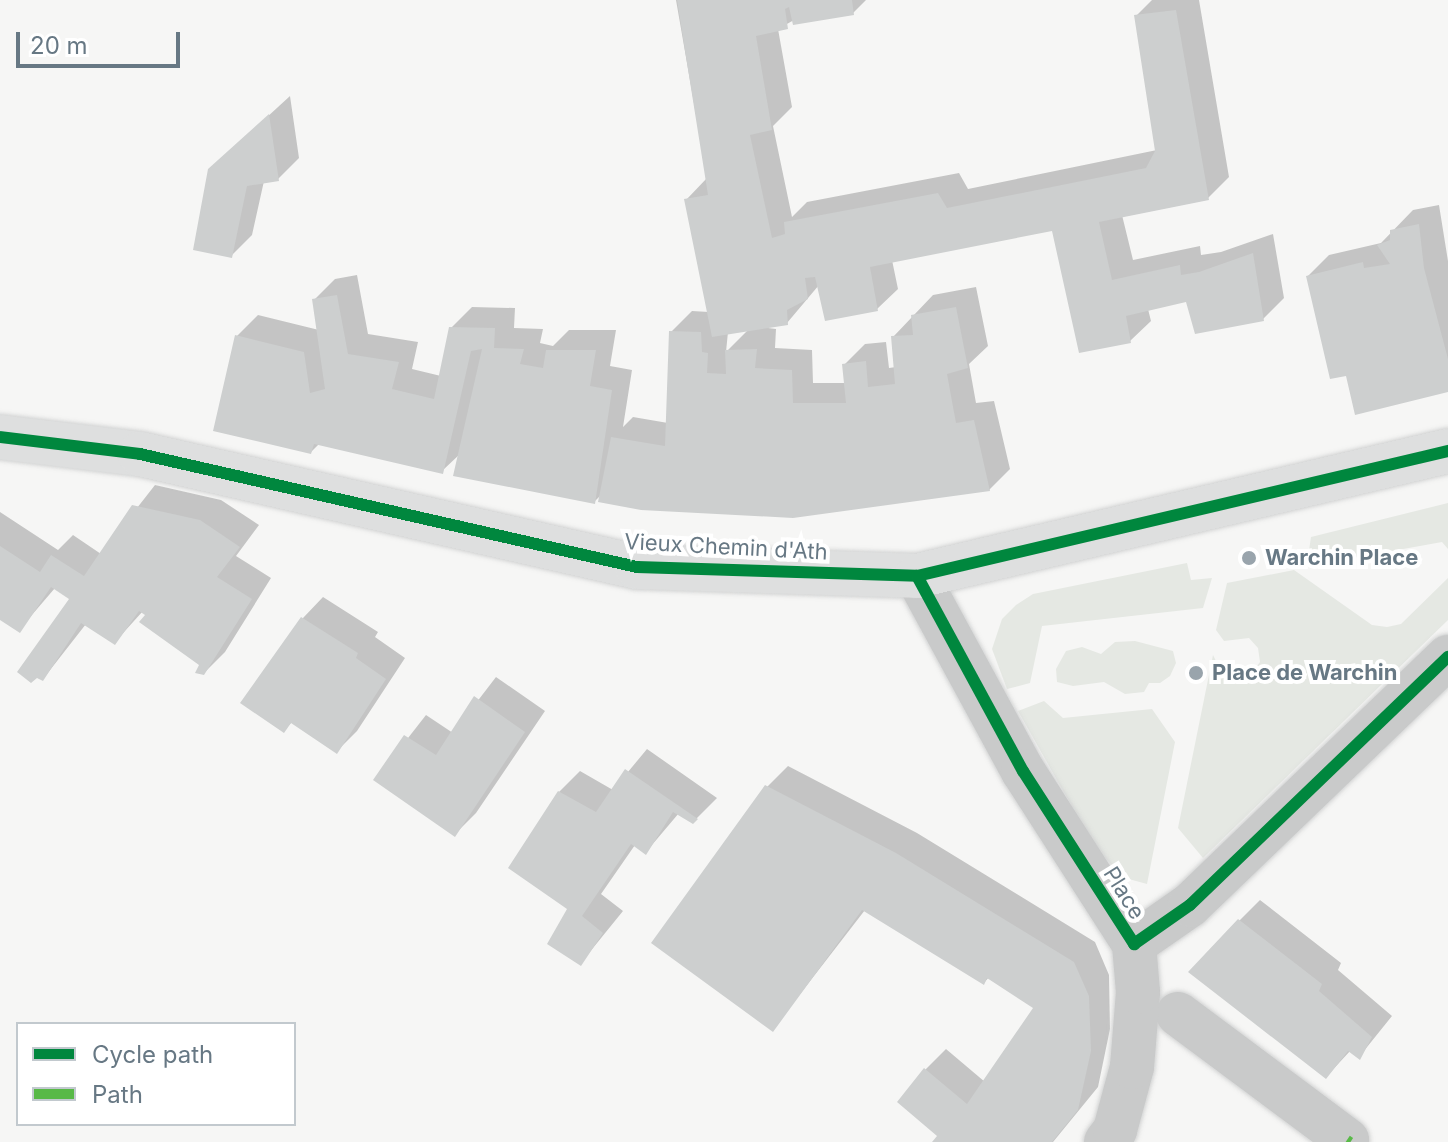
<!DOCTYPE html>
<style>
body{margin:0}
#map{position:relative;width:1448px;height:1142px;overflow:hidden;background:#f6f6f5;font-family:Inter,sans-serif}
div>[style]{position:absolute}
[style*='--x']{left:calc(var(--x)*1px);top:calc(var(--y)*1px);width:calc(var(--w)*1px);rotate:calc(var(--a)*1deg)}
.green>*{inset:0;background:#e5e8e3}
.shadow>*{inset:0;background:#0003}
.building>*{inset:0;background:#cdcfcf}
.roads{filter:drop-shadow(0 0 2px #d2d3d3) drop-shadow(0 0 2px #d2d3d3)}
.street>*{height:44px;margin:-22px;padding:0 22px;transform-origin:22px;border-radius:22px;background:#c9caca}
.secondary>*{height:44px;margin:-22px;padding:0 22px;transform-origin:22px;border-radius:22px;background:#dedfdf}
.quiet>*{height:10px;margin-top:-5px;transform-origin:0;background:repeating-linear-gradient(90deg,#58b947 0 20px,transparent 0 30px)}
.cycleway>*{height:12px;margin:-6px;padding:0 6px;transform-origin:6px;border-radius:6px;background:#00873e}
.dots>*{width:22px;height:22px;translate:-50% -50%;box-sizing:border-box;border:4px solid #fff;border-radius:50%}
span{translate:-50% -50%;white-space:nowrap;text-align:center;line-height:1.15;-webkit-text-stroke:8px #fff;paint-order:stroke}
.street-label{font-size:22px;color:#677884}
.poi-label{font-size:22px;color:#677884;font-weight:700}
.left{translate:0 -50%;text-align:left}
.legend{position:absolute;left:16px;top:1022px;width:280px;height:104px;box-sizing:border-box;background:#fff;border:2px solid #c2c9ce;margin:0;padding:10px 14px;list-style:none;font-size:24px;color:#677884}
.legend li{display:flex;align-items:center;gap:16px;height:40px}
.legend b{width:40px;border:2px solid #c2c9ce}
.scale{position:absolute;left:16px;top:32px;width:164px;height:36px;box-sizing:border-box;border:4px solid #677884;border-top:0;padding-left:10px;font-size:24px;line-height:28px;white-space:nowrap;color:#677884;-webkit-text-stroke:6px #fff;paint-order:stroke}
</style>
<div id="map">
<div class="green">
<div style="clip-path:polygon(1448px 503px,1448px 549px,1442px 542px,1320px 564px,1308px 557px,1311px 537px)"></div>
<div style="clip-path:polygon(1187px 563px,1191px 580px,1212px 578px,1203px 608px,1042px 626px,1030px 683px,1007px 689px,992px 649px,1002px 619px,1016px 605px,1033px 594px)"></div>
<div style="clip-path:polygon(1294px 570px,1372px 625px,1387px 627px,1401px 624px,1448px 578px,1448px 620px,1203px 858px,1178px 828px,1213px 655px,1222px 673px,1234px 680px,1248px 678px,1260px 662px,1258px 648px,1249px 638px,1224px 641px,1216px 630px,1227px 583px)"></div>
<div style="clip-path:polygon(1135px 641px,1173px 651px,1176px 663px,1170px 676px,1160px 683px,1149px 683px,1144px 692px,1125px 694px,1104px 682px,1073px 686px,1057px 682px,1056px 669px,1066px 651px,1082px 647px,1101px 654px,1115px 642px)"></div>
<div style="clip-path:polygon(1044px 701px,1063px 718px,1152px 709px,1175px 742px,1147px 884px,1125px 878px,1096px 849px,1018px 711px)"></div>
</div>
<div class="shadow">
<div style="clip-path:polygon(evenodd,676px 0,866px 0,853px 13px,794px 20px,778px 29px,792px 107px,773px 126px,792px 217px,807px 202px,959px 173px,968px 189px,1157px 150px,1136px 16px,1152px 0,1199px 0,1229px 177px,1208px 198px,1122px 215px,1133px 260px,1200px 246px,1201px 255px,1221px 252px,1273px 234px,1284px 298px,1263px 319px,1188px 299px,1148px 309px,1151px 321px,1130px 341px,1054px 229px,892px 260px,898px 289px,877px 309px,819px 285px,787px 323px,760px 327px,776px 329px,775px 348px,812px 350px,813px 383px,846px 383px,844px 365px,865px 344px,886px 342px,889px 368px,896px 367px,893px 337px,933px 295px,976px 287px,988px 346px,969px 364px,976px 403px,994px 401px,1010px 469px,989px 490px,602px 494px,594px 502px,460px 454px,442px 471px,320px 443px,311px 452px,237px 336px,258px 315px,319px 330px,314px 300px,335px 279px,357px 275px,368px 334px,418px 342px,412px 369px,441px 376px,451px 328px,472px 307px,515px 308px,514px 328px,543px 329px,540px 343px,553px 346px,569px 330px,616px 330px,610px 366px,632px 370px,623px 427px,633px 417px,668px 423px,671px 332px,692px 311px,709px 312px,686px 200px,707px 178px,676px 0,749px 329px,726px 352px,728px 332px,749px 329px)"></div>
<div style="clip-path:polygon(290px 96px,299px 158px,278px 179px,264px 181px,252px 235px,231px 256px,232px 149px)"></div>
<div style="clip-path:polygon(1439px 205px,1448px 261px,1448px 390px,1348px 373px,1308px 276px,1329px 255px,1381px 243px,1413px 210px)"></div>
<div style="clip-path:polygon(155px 485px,221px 500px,259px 525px,236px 556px,271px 578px,225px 652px,204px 673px,201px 664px,143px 611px,115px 642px,86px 624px,43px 679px,72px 598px,55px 588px,19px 630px,0 618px,0 512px,58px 550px,73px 535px,101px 554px)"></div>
<div style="clip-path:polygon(323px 597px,378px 632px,375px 637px,405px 658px,357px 731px,336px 752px,292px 722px,283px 731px,303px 618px)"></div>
<div style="clip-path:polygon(496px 677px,545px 711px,476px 813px,455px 834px,376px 779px,426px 715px,453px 733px)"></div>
<div style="clip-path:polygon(647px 749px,717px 798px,693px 822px,679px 813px,646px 852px,635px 845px,601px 894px,623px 911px,580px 964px,569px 908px,559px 792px,580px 771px,613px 790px)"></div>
<div style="clip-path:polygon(788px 766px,917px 833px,1095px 942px,1109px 975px,1110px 1029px,1098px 1087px,1053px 1142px,935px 1142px,940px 1136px,925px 1070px,946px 1049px,985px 1082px,1036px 1007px,989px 977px,984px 983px,865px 910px,773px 1029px,767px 787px)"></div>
<div style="clip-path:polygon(1260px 900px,1341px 963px,1338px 970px,1392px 1016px,1359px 1057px,1351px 1050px,1326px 1077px,1239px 921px)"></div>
</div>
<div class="building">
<div style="clip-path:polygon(677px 0,852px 0,854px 15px,793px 25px,789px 7px,785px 9px,788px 29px,756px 36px,772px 130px,750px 135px,772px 238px,785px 234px,784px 222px,938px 193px,947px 208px,1146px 168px,1155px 151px,1134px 15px,1176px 10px,1209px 200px,1099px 222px,1112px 280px,1180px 265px,1181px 275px,1199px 272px,1253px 253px,1264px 321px,1195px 334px,1186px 302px,1126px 316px,1131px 343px,1079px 353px,1052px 231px,870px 267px,878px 311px,825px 321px,815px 277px,805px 278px,808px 299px,787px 310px,788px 325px,712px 337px,684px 199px,708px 195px)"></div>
<div style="clip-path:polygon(269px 114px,279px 181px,247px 186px,232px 258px,193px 250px,208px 169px)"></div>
<div style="clip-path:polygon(1419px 224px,1424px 268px,1448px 359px,1448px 392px,1355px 415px,1346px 376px,1330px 379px,1306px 276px,1363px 262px,1364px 268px,1390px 264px,1377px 245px,1390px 240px,1390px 230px)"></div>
<div style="clip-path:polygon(337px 295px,348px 354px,399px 362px,392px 389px,434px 399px,449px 327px,495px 328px,494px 348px,524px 349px,520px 364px,543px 368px,546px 350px,596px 350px,590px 386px,612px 390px,595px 504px,453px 476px,482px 349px,471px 351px,443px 474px,314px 444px,311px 454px,213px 431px,235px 335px,304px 352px,310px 393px,325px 389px,312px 299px)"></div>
<div style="clip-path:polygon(956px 307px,968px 368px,947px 374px,956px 423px,974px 420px,990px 491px,793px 518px,641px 510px,598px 502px,611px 437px,665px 446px,669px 331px,701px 332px,702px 352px,708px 353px,707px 373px,726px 374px,725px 350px,757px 349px,755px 368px,792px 370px,793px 403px,846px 403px,842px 364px,866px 361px,868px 387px,895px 384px,891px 336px,913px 335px,911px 315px)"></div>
<div style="clip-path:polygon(132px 505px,200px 520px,240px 547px,217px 577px,252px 599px,204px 675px,195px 673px,199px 665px,139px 622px,145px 615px,139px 611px,115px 645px,81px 623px,43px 681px,37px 678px,31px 683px,17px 672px,69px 599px,51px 587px,20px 633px,0 620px,0 546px,40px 572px,51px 555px,84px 576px)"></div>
<div style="clip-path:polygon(301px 617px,358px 653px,356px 658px,386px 679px,337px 754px,291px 723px,284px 733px,240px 703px)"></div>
<div style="clip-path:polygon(474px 696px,525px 732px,455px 837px,373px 780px,404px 735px,436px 755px)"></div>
<div style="clip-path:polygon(625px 769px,698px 819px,693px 824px,673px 812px,646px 855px,631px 844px,582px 916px,603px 933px,581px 966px,547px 944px,567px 909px,508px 868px,558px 791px,596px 812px)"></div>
<div style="clip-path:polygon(765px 785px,896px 853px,1074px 962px,1089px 996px,1091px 1051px,1078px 1110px,1052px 1142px,932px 1142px,937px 1136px,897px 1102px,924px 1068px,967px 1104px,1033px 1008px,987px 978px,984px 985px,862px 910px,773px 1032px,651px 943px)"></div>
<div style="clip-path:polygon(1238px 919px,1322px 984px,1319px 991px,1372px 1037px,1360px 1060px,1348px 1051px,1326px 1079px,1188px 972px)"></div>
</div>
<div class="roads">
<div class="street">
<div style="--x:917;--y:576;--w:222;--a:61.5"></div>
<div style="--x:1023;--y:771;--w:206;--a:57.3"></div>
<div style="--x:1134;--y:944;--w:68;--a:-34.9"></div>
<div style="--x:1190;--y:905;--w:358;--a:-43.9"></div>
<div style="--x:1178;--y:1014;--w:211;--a:36.7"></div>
<div style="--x:1106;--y:1142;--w:15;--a:-53"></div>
<div style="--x:1115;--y:1130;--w:65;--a:-74.9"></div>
<div style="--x:1132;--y:1067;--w:75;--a:-85.4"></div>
<div style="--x:1138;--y:992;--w:48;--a:-94.8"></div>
</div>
<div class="secondary">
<div style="--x:0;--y:437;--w:141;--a:6.9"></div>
<div style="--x:140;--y:454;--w:510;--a:12.81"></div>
<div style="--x:637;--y:567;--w:280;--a:1.8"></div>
<div style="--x:917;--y:576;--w:546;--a:-13.25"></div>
</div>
</div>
<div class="quiet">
<div style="--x:1347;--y:1140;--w:4;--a:34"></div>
</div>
<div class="cycleway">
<div style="--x:0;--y:437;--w:141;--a:6.9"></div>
<div style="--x:140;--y:454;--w:510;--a:12.81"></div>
<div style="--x:637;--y:567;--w:280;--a:1.8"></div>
<div style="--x:917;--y:576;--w:546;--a:-13.25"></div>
<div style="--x:917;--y:576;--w:222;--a:61.5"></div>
<div style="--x:1023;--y:771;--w:206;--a:57.3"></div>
<div style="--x:1134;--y:944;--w:68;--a:-34.9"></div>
<div style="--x:1190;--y:905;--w:358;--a:-43.9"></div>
</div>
<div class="dots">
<div style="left:1249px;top:558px;background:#99a4ac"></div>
<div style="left:1196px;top:673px;background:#99a4ac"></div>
</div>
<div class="street-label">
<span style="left:726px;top:547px;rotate:3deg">Vieux Chemin d'Ath</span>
<span style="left:1124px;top:893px;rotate:58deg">Place</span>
</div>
<div class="poi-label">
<span class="left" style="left:1265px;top:558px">Warchin Place</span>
<span class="left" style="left:1212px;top:673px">Place de Warchin</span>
</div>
<ul class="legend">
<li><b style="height:10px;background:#00873e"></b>Cycle path</li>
<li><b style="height:10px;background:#58b947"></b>Path</li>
</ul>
<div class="scale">20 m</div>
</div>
